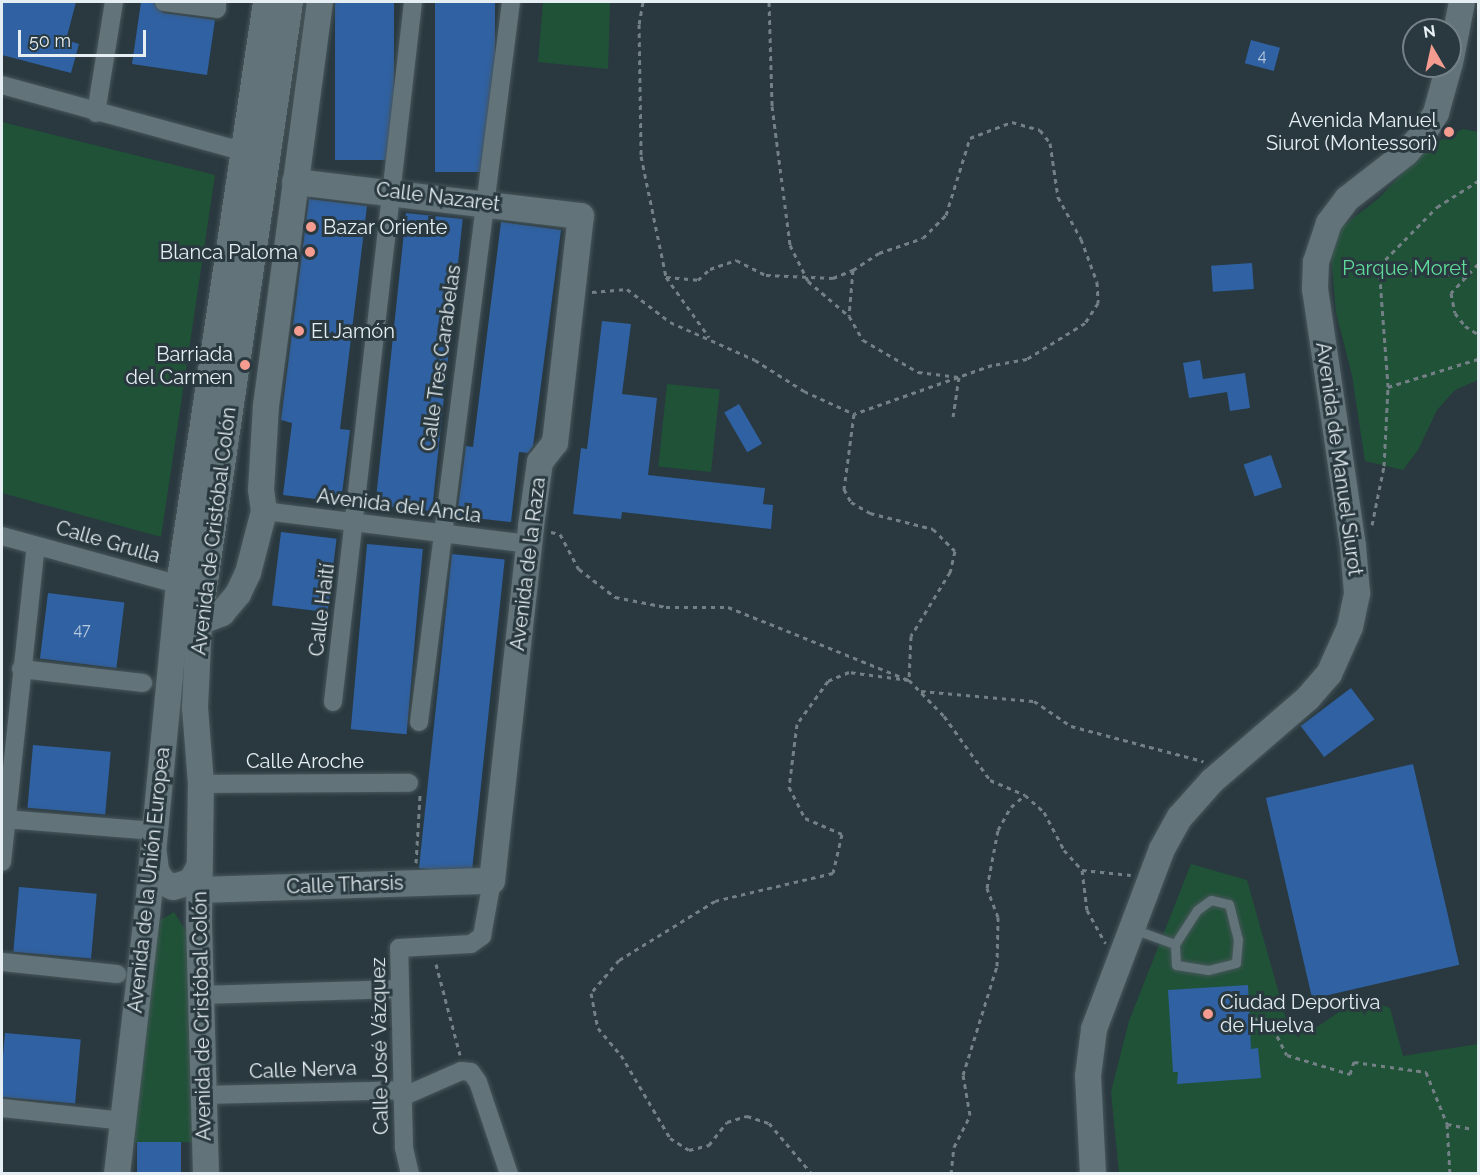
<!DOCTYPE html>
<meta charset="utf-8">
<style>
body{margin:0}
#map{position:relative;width:1480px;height:1175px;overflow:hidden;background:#29393f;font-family:Raleway,sans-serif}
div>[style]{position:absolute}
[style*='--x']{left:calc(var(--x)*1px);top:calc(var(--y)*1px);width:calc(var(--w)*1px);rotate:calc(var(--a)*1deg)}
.green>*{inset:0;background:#205238;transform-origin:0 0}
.building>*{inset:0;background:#3061a2;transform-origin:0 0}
.path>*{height:3px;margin-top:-1.5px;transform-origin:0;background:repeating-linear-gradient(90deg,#738085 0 4.5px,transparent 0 9px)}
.roads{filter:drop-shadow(0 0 2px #48565a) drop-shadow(0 0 2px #48565a)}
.lane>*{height:9px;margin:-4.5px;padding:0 4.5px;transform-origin:4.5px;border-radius:4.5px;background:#62737a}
.street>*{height:18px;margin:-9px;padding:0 9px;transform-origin:9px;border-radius:9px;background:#62737a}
.secondary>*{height:26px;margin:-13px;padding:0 13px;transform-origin:13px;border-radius:13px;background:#62737a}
.dots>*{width:16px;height:16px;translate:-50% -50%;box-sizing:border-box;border:3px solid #29393f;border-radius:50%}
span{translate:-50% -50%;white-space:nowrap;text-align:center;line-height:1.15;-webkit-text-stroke:6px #29393f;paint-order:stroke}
.number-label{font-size:16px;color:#b8cbde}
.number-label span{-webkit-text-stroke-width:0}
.poi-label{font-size:20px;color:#e5eef2}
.right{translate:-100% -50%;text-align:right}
.left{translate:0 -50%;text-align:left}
.street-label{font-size:20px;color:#e5eef2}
.park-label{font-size:20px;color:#5fdc9a}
.frame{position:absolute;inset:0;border:3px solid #e5eef2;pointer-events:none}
.north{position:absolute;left:1402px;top:18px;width:60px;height:60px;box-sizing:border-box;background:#29393f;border:2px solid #748187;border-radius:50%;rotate:351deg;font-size:16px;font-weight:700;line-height:24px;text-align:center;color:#e5eef2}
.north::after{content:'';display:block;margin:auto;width:21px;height:27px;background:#f59c91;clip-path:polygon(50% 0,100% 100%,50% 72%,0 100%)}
.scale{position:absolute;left:18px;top:30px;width:128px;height:27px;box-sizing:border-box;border:3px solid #e5eef2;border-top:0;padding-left:8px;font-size:18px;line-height:21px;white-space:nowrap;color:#e5eef2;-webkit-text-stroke:4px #29393f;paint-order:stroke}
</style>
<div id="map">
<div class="green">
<div style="clip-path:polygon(543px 2px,610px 2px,608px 69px,538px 62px)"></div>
<div style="clip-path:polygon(2px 122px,215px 175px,161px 537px,2px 493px)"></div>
<div style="clip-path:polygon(1463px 129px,1478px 132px,1478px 380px,1455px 390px,1437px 410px,1418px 450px,1403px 470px,1365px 461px,1352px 375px,1336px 313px,1331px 255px,1339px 229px,1379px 198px,1427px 147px)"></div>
<div style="left:667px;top:384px;width:53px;height:83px;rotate:6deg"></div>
<div style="clip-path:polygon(1191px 864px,1247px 880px,1290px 1033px,1317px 1027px,1361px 997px,1390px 1008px,1403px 1056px,1478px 1044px,1478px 1173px,1119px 1173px,1111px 1092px,1129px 1021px)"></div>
<div style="clip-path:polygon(174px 912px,188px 934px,195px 1142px,132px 1143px,157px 922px)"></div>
</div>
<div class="building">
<div style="clip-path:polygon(2px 2px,76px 2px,66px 40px,79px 44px,71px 73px,2px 55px)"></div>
<div style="clip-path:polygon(141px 2px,153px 2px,163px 13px,215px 20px,207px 75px,132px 64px)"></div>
<div style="left:335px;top:2px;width:59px;height:158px"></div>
<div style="left:435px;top:2px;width:60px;height:170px"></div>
<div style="left:1251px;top:40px;width:30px;height:24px;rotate:15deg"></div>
<div style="clip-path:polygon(309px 199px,367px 206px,340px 429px,350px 430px,341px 502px,283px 495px,292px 423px,281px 420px)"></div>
<div style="left:406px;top:213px;width:57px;height:294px;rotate:6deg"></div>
<div style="clip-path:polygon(501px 222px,561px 230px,533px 446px,528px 453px,519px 452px,511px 522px,457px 516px,466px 446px,473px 447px)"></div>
<div style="left:1252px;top:263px;width:26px;height:41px;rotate:86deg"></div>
<div style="clip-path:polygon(602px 321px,631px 324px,622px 394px,657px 398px,648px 475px,765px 488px,763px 504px,773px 505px,771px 529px,622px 512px,621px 519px,573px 514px,581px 448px,587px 449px)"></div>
<div style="clip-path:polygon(1200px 360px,1203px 379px,1245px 373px,1250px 408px,1230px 411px,1227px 392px,1189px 398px,1183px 363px)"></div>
<div style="left:739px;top:404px;width:46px;height:17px;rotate:60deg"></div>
<div style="left:1271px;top:455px;width:34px;height:29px;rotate:71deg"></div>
<div style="left:281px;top:532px;width:56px;height:74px;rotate:7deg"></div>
<div style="left:367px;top:544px;width:56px;height:186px;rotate:5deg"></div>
<div style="left:452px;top:554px;width:53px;height:316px;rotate:6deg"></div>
<div style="left:48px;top:593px;width:77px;height:66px;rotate:7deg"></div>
<div style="left:1351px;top:688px;width:39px;height:63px;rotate:53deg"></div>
<div style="left:33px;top:745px;width:78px;height:63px;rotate:5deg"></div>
<div style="left:1413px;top:764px;width:206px;height:151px;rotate:77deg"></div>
<div style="left:19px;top:887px;width:78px;height:65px;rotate:5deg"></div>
<div style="clip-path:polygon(1248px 985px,1251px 1049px,1258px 1048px,1261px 1078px,1177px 1084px,1178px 1072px,1173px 1072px,1168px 990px)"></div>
<div style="left:5px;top:1033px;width:76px;height:64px;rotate:5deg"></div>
<div style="left:181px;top:1142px;width:31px;height:44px;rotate:90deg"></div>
</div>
<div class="path">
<div style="--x:643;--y:2;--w:22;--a:100"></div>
<div style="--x:639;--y:24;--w:132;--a:89.1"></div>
<div style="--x:641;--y:156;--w:124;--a:78.3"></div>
<div style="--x:666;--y:277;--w:74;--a:54.4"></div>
<div style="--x:769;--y:2;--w:104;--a:88.3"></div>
<div style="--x:772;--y:106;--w:140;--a:82.6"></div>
<div style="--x:790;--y:245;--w:40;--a:63.4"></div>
<div style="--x:808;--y:281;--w:54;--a:40.5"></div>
<div style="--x:1478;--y:264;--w:40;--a:133"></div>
<div style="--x:1451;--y:293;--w:20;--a:79"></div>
<div style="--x:1455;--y:313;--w:16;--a:52"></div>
<div style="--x:1465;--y:326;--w:15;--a:32"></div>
<div style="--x:1379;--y:266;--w:121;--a:85.7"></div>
<div style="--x:853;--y:270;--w:46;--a:95"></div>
<div style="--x:849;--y:316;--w:28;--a:60"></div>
<div style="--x:863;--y:340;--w:64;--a:30.2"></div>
<div style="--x:918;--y:372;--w:41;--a:7"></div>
<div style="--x:959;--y:377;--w:40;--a:98.5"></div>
<div style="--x:666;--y:277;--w:32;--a:5"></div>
<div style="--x:698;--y:280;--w:16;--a:-43"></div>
<div style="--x:710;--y:269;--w:28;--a:-19"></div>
<div style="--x:736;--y:260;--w:34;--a:27"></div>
<div style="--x:766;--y:275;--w:67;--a:2.6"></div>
<div style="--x:833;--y:278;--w:22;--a:-22"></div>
<div style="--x:853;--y:270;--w:31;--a:-33"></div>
<div style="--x:879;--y:253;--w:46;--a:-18.8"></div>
<div style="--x:923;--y:238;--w:33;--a:-45"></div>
<div style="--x:946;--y:215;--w:81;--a:-72.7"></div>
<div style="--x:970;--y:138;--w:45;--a:-20.9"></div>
<div style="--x:1012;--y:122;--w:29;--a:16"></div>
<div style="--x:1040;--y:130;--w:16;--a:52"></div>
<div style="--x:1050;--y:143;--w:55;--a:81.6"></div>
<div style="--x:1058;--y:197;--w:48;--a:61.3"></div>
<div style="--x:1081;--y:239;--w:46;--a:69.6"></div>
<div style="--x:1097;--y:282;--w:21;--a:87"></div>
<div style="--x:1098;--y:303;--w:24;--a:123"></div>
<div style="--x:1085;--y:323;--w:68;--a:148.2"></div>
<div style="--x:1027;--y:359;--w:36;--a:170"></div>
<div style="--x:992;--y:365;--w:146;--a:160.5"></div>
<div style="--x:1467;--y:277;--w:89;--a:-172.9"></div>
<div style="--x:1379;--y:266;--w:83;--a:-45.5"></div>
<div style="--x:1437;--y:207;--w:49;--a:-32.4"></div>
<div style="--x:592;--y:292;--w:35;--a:-5"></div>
<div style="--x:627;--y:289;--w:54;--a:37.5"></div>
<div style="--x:670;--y:322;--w:93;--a:24.1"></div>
<div style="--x:755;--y:360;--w:58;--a:32.3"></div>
<div style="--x:804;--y:391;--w:55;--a:24.7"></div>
<div style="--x:854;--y:414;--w:76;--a:97.6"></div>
<div style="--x:844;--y:489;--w:15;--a:62"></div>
<div style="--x:851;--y:502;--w:22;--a:30"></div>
<div style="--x:870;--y:513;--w:65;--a:14.3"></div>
<div style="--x:933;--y:529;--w:31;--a:45"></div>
<div style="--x:955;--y:551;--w:22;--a:103"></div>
<div style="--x:950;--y:572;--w:75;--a:121.4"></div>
<div style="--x:911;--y:636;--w:44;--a:92.6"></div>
<div style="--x:909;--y:680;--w:61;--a:-172.4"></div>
<div style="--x:849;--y:672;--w:23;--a:157"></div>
<div style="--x:828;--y:681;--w:53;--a:125.8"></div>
<div style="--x:797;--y:724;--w:64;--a:97.2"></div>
<div style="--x:789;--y:787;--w:35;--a:63"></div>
<div style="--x:805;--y:818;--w:40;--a:23.4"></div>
<div style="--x:842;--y:834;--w:40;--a:103"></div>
<div style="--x:833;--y:873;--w:121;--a:166.7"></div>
<div style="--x:715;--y:901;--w:113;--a:148.4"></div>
<div style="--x:619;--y:960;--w:43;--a:130.3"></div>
<div style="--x:591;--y:993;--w:36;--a:79"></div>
<div style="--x:598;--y:1028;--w:35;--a:50"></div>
<div style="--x:621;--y:1055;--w:96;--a:59.4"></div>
<div style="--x:670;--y:1138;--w:22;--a:32"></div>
<div style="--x:689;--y:1150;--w:21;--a:-14"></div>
<div style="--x:709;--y:1145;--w:29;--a:-52"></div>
<div style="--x:727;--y:1122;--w:21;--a:-17"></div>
<div style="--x:747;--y:1116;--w:23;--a:18"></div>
<div style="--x:769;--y:1123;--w:67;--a:49.9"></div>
<div style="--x:1372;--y:525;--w:60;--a:-78.5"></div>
<div style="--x:1384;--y:466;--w:79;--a:-87.1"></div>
<div style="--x:1388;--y:387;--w:94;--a:-17.3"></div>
<div style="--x:551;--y:532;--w:9;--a:13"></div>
<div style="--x:560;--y:534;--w:40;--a:62"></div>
<div style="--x:579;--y:569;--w:46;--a:37.9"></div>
<div style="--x:615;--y:597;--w:52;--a:11.1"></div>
<div style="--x:666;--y:607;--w:62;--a:0"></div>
<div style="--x:728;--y:607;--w:195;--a:22"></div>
<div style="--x:909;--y:680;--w:50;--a:45.8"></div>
<div style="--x:944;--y:716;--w:79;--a:54.3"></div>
<div style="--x:990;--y:780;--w:38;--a:23"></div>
<div style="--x:1025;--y:795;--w:25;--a:42"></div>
<div style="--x:1044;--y:812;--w:43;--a:62.2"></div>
<div style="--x:1064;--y:850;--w:27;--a:48"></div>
<div style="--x:1082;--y:870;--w:40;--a:82.9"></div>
<div style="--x:1087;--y:910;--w:38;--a:61"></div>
<div style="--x:921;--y:691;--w:113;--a:5.1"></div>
<div style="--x:1034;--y:701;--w:45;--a:34"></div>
<div style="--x:1071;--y:726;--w:137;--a:14.9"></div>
<div style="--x:416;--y:863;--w:68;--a:-86.6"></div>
<div style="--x:1082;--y:870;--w:49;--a:5.8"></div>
<div style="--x:436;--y:964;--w:94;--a:75.2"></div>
<div style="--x:1253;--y:1019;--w:11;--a:-5"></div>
<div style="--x:1264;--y:1018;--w:13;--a:48"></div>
<div style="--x:1273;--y:1028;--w:30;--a:63"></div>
<div style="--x:1287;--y:1055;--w:66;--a:16.8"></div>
<div style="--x:1350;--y:1074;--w:13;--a:-72"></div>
<div style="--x:1354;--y:1062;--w:73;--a:7.9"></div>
<div style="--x:1426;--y:1072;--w:56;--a:68"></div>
<div style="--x:1447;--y:1124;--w:50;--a:86.6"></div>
<div style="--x:1447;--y:1124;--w:25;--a:11"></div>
<div style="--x:951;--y:1174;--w:27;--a:-84"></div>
<div style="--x:954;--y:1147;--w:36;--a:-63"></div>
<div style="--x:970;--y:1115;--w:41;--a:-99.9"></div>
<div style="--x:963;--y:1075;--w:114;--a:-72.7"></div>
<div style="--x:997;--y:966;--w:49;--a:-88.8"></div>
<div style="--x:998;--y:917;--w:31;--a:-111"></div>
<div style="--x:987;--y:888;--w:59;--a:-79.3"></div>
<div style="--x:998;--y:830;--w:26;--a:-61"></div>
<div style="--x:1011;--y:807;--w:18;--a:-41"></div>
</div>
<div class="roads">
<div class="lane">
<div style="--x:1133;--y:929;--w:45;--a:19.7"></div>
<div style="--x:1175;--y:944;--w:40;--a:-57.1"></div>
<div style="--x:1197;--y:910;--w:17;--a:-36"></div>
<div style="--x:1211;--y:900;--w:18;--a:13"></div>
<div style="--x:1229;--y:904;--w:36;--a:76"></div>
<div style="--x:1238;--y:939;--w:24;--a:95"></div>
<div style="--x:1236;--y:963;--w:29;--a:166"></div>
<div style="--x:1208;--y:970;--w:32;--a:-171"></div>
<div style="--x:1176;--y:965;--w:21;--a:-93"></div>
</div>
<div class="street">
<div style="--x:164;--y:2;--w:53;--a:7.5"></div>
<div style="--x:217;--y:9;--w:7;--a:-90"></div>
<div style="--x:2;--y:85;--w:249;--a:15.4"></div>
<div style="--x:96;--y:113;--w:112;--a:-80.8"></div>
<div style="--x:264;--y:511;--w:267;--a:7.1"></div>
<div style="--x:2;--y:536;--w:196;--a:15.4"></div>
<div style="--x:21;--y:669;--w:123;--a:6.5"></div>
<div style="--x:333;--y:702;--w:705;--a:-83.48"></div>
<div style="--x:419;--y:722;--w:726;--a:-82.72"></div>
<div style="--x:201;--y:784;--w:208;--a:-0.3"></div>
<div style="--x:5;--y:819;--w:150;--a:4.6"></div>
<div style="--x:2;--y:862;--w:318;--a:-83.9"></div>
<div style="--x:2;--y:962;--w:116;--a:6"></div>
<div style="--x:201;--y:995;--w:199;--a:-1.7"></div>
<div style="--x:204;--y:1095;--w:198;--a:-1.4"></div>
<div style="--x:402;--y:1097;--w:64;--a:-23.8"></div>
<div style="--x:461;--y:1071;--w:10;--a:6"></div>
<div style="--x:471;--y:1072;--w:12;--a:55"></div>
<div style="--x:478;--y:1082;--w:97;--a:71.4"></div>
<div style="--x:2;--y:1108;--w:122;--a:6.1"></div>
<div style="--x:410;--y:1174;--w:28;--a:-103"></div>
<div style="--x:404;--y:1147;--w:199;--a:-91.4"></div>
<div style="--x:399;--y:948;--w:72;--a:-3.2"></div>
<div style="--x:471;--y:944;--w:14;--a:-36"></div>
<div style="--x:482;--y:936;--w:56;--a:-79.7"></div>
</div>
<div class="secondary">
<div style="--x:1450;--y:63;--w:62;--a:-78.9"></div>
<div style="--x:199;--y:622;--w:25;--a:-21"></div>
<div style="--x:222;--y:613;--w:25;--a:-50"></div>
<div style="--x:238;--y:594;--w:23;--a:-65"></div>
<div style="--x:248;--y:573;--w:64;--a:-75.5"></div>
<div style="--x:264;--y:511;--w:21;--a:-98"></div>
<div style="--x:261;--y:490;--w:84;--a:-86.6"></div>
<div style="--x:266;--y:406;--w:408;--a:-82.4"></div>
<div style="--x:154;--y:854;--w:17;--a:83"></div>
<div style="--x:156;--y:871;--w:13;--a:58"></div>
<div style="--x:163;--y:882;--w:11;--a:27"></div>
<div style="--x:173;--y:887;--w:19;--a:-16"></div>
<div style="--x:191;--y:882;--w:17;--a:-62"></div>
<div style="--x:199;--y:890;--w:293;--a:-1.8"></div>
<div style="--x:492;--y:881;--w:357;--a:-83.7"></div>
<div style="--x:531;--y:526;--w:65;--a:-82"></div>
<div style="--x:540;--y:462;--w:24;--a:-52"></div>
<div style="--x:555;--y:443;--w:228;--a:-83.5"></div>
<div style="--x:581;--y:216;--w:288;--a:-173.2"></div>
<div style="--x:117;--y:1174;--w:261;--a:-83.4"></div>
<div style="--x:147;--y:915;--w:332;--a:-84.5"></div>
<div style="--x:179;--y:585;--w:589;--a:-81.51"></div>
<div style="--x:206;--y:1174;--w:252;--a:-91.6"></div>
<div style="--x:199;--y:922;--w:138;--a:-89.2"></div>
<div style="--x:201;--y:784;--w:77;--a:-94.5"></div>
<div style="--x:195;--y:707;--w:85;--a:-87.3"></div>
<div style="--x:199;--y:622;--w:627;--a:-81.65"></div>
<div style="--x:1093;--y:1174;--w:98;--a:-92.9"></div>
<div style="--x:1088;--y:1076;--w:47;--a:-82.7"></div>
<div style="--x:1094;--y:1029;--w:192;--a:-69.3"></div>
<div style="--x:1162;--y:849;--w:37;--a:-61"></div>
<div style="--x:1180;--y:817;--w:48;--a:-48.4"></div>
<div style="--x:1212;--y:781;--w:127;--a:-40.8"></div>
<div style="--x:1308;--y:698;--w:32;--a:-49"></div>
<div style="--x:1329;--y:674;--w:51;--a:-65.9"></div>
<div style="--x:1350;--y:627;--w:35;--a:-78"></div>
<div style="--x:1357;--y:593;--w:47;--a:-94.9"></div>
<div style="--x:1353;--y:546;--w:260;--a:-98.4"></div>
<div style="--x:1315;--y:289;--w:27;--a:-88"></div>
<div style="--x:1316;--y:262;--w:41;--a:-71.6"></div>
<div style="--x:1329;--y:223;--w:30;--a:-53"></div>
<div style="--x:1347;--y:199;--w:75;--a:-37.9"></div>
<div style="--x:1406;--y:153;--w:25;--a:-48"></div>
<div style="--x:1423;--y:134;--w:25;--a:-58"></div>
<div style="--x:1436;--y:113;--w:49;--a:-74.5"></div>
</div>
</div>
<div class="dots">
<div style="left:1449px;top:132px;background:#f59c91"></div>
<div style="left:311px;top:227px;background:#f59c91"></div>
<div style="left:310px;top:252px;background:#f59c91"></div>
<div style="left:299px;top:331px;background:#f59c91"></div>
<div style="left:245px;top:365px;background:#f59c91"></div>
<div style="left:1208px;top:1014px;background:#f59c91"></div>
</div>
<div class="number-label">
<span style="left:1262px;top:56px">4</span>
<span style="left:82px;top:630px">47</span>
</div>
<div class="poi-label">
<span class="right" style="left:1437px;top:132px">Avenida Manuel<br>Siurot (Montessori)</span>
<span class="left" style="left:323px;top:227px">Bazar Oriente</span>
<span class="right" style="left:298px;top:252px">Blanca Paloma</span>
<span class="left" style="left:311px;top:331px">El Jamón</span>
<span class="right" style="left:233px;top:366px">Barriada<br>del Carmen</span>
<span class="left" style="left:1220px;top:1014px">Ciudad Deportiva<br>de Huelva</span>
</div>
<div class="street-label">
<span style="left:438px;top:197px;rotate:7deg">Calle Nazaret</span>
<span style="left:441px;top:358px;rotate:-82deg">Calle Tres Carabelas</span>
<span style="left:1339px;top:459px;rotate:82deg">Avenida de Manuel Siurot</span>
<span style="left:399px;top:506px;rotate:7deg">Avenida del Ancla</span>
<span style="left:214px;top:531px;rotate:-83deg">Avenida de Cristóbal Colón</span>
<span style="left:108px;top:542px;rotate:16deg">Calle Grulla</span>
<span style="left:528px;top:564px;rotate:-83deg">Avenida de la Raza</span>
<span style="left:322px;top:610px;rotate:-83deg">Calle Haití</span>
<span style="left:305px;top:761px">Calle Aroche</span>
<span style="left:149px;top:880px;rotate:-84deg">Avenida de la Unión Europea</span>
<span style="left:345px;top:885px;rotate:-2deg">Calle Tharsis</span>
<span style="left:202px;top:1016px;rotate:-91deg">Avenida de Cristóbal Colón</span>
<span style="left:380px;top:1046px;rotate:-91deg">Calle José Vázquez</span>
<span style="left:303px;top:1070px;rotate:-2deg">Calle Nerva</span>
</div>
<div class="park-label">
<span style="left:1405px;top:268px">Parque Moret</span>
</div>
<div class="frame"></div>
<div class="north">N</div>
<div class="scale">50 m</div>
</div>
